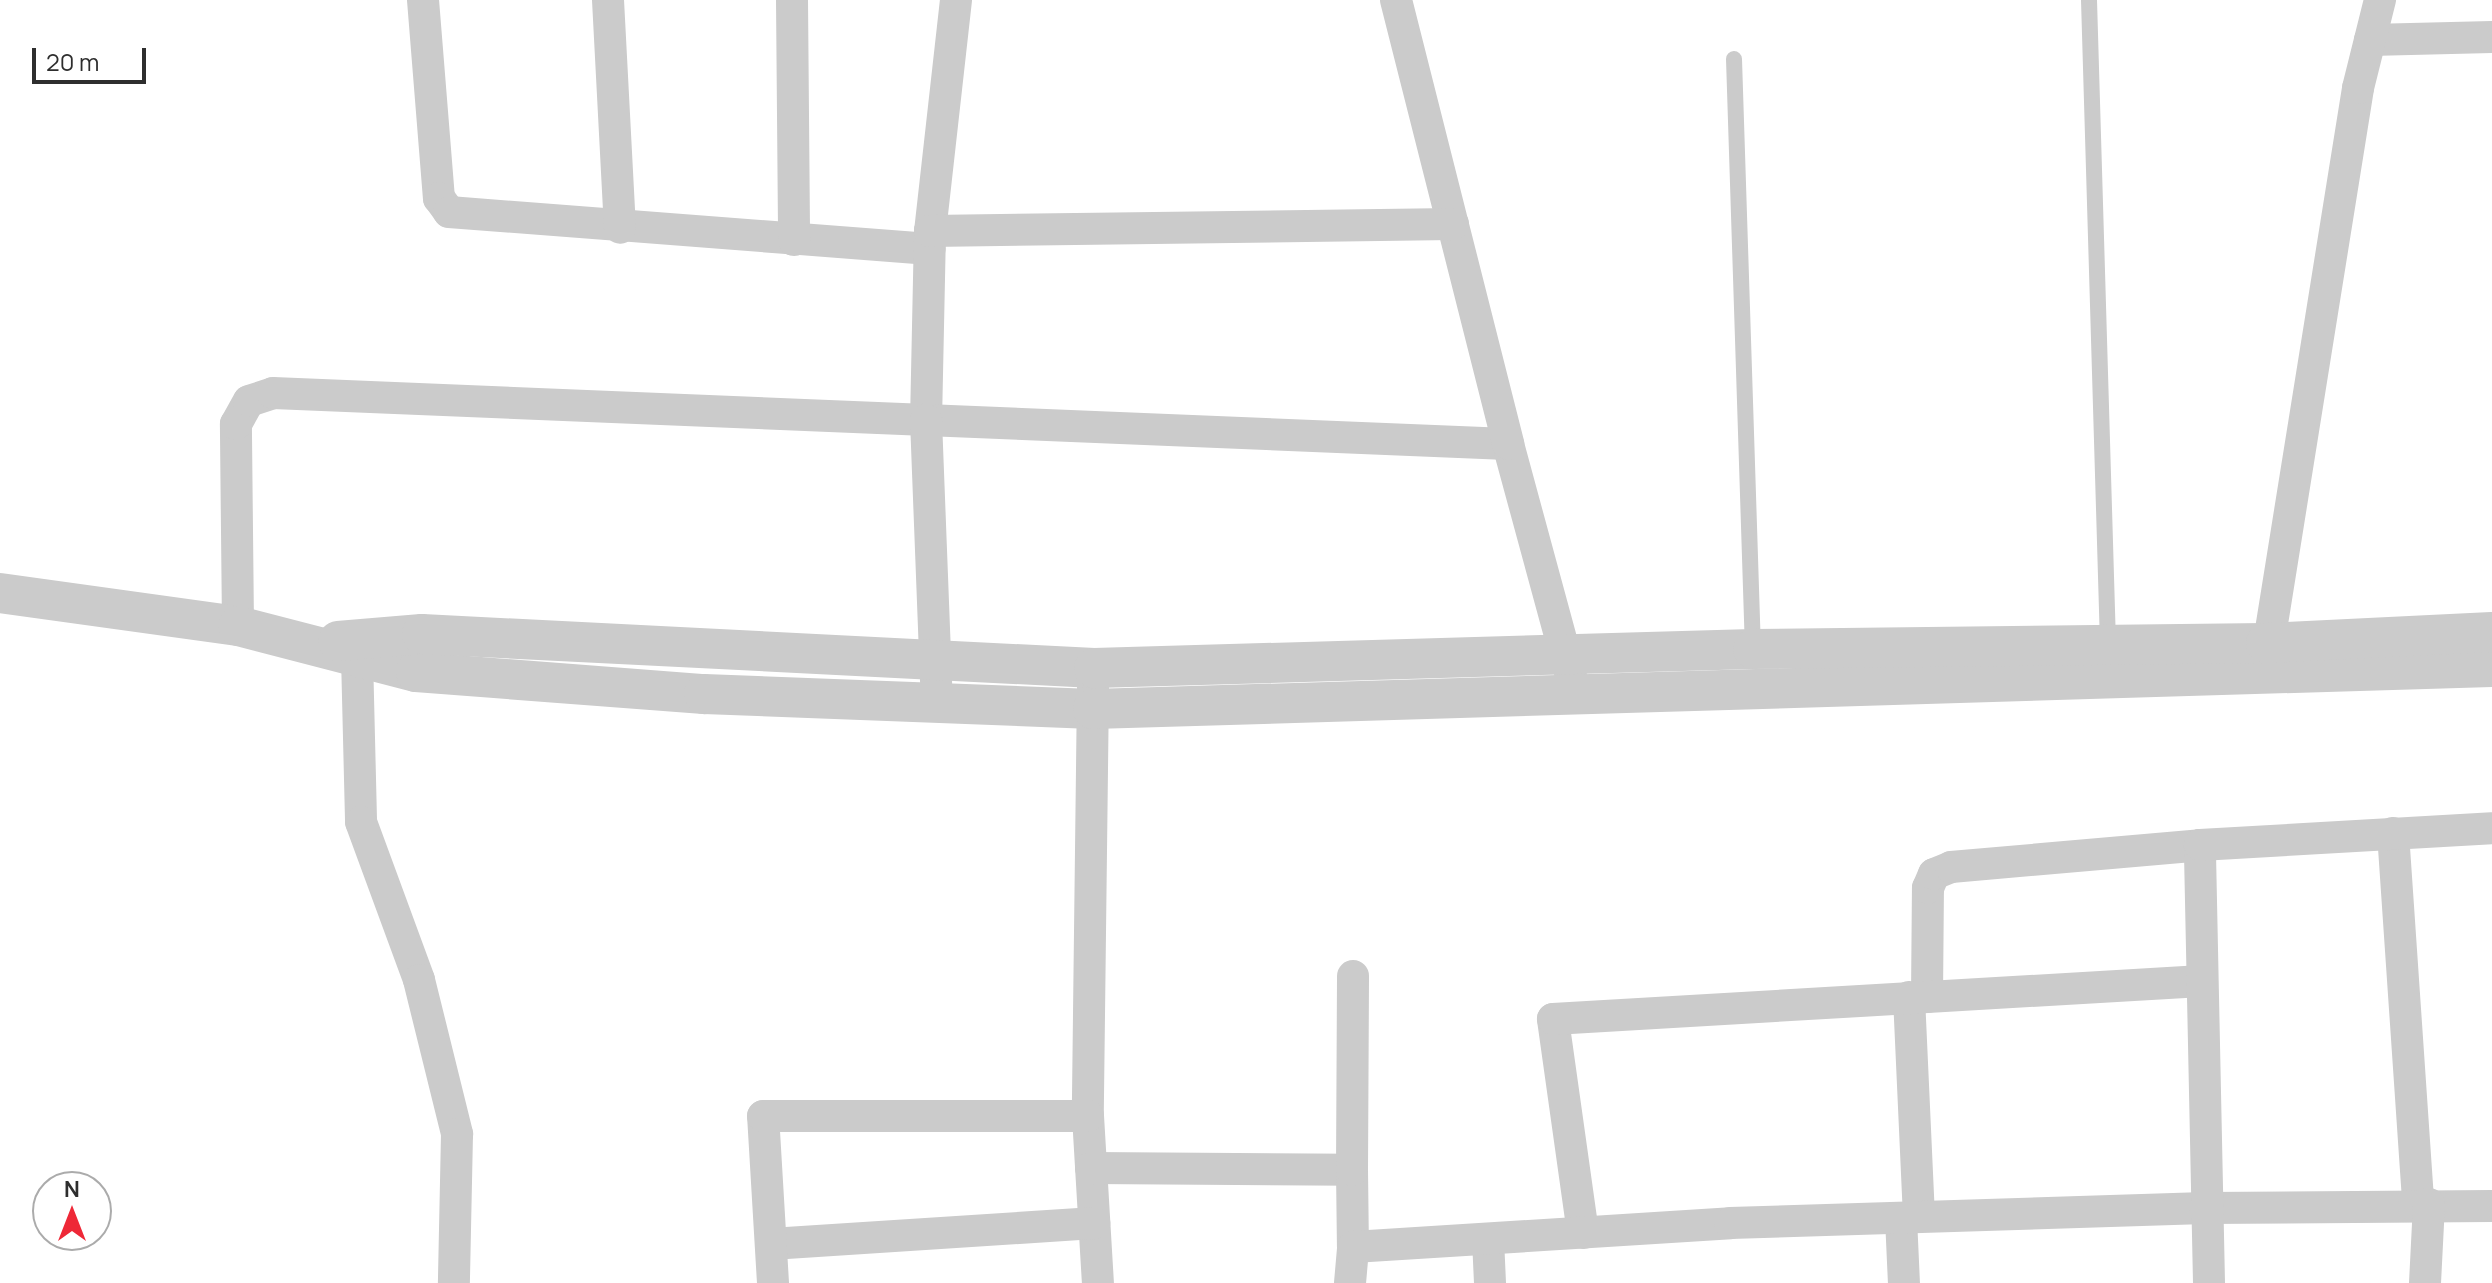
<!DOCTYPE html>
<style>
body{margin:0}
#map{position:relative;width:2492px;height:1283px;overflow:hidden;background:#fff;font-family:Manrope,sans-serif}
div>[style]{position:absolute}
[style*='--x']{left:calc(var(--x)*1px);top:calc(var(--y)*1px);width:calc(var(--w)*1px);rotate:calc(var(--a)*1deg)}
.service>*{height:16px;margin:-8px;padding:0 8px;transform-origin:8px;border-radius:8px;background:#cbcbcb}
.minor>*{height:32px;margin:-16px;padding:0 16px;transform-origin:16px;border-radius:16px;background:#cbcbcb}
.tertiary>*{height:40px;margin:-20px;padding:0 20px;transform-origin:20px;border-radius:20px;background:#cbcbcb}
span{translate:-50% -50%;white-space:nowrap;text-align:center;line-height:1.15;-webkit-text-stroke:8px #fff;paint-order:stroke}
.north{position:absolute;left:32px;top:1171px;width:80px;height:80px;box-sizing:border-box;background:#fff;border:2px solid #ababab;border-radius:50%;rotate:0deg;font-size:22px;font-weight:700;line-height:32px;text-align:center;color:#2e2e2e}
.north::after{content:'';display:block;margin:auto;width:28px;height:36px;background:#ee2837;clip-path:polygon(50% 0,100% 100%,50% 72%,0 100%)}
.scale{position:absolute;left:32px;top:48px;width:114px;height:36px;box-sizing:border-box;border:4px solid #2e2e2e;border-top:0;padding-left:10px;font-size:24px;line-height:28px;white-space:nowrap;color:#2e2e2e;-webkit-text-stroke:6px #fff;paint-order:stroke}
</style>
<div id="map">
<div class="service">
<div style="--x:2089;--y:0;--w:644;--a:88.31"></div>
<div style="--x:1734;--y:59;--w:590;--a:88.16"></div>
</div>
<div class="minor">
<div style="--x:423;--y:0;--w:199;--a:85.4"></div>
<div style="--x:439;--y:198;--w:17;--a:54"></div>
<div style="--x:449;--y:212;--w:482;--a:4.4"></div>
<div style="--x:608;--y:0;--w:228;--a:87"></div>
<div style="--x:792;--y:0;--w:240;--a:89.5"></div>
<div style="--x:956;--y:0;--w:232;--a:96.4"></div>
<div style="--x:930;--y:231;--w:189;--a:91.2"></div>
<div style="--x:926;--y:420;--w:582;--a:2.36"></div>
<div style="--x:1508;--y:444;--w:240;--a:74.8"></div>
<div style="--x:1396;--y:0;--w:458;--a:75.8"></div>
<div style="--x:2370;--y:40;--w:122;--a:-1.4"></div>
<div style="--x:930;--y:231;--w:523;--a:-0.77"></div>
<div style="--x:238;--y:626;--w:202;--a:-90.6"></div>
<div style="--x:236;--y:424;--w:26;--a:-61"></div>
<div style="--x:249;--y:401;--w:25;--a:-18"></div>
<div style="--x:273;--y:393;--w:654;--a:2.37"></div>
<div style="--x:926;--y:420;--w:283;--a:87.8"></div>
<div style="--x:357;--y:656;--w:166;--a:88.6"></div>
<div style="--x:361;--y:822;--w:168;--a:69.8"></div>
<div style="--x:419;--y:980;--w:159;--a:76.1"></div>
<div style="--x:457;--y:1134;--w:149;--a:91.2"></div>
<div style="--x:2265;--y:667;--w:586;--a:-80.87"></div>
<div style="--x:2358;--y:88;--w:91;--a:-76"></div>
<div style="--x:1093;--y:687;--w:429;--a:90.7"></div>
<div style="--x:1088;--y:1116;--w:167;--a:86.6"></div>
<div style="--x:2393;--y:833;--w:372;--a:86.1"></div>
<div style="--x:1909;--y:997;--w:220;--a:87.4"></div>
<div style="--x:1927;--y:997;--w:109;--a:-89.5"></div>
<div style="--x:1928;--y:888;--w:15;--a:-67"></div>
<div style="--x:1934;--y:874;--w:18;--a:-22"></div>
<div style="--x:1951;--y:867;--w:250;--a:-5"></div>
<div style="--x:1091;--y:1168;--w:261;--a:0.4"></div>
<div style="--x:1352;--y:1170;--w:77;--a:89.3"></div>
<div style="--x:1352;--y:1170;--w:194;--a:-89.7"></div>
<div style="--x:1901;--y:1218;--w:65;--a:87.4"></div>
<div style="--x:1583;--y:1233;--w:216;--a:-98"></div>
<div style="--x:1553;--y:1019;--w:650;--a:-3.35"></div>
<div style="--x:1488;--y:1239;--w:44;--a:87.4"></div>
<div style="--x:771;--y:1244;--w:324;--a:-3.7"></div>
<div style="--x:773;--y:1283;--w:167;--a:-93.4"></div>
<div style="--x:763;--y:1116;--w:325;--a:0"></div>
<div style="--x:1350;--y:1283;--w:36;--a:-85"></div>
<div style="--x:1353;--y:1247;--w:378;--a:-3.6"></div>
<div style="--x:1730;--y:1223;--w:475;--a:-1.8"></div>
<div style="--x:2205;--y:1208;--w:287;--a:-0.4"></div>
<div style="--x:2209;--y:1283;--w:438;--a:-91.2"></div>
<div style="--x:2200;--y:845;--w:292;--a:-3.3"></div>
<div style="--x:2425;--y:1283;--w:79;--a:-87.1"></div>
</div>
<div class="tertiary">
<div style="--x:0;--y:593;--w:240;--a:7.9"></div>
<div style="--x:238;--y:626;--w:184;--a:14.5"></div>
<div style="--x:416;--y:672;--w:289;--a:4.4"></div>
<div style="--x:704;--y:694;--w:389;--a:2.2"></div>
<div style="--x:1093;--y:709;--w:1400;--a:-1.72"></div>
<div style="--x:338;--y:641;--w:84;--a:-4.8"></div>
<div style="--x:422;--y:634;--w:673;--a:2.9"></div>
<div style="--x:1094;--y:668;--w:659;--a:-1.65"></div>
<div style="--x:1753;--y:649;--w:513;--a:-0.67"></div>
<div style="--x:2266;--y:643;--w:226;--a:-2.8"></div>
</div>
<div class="north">N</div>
<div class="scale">20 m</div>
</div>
